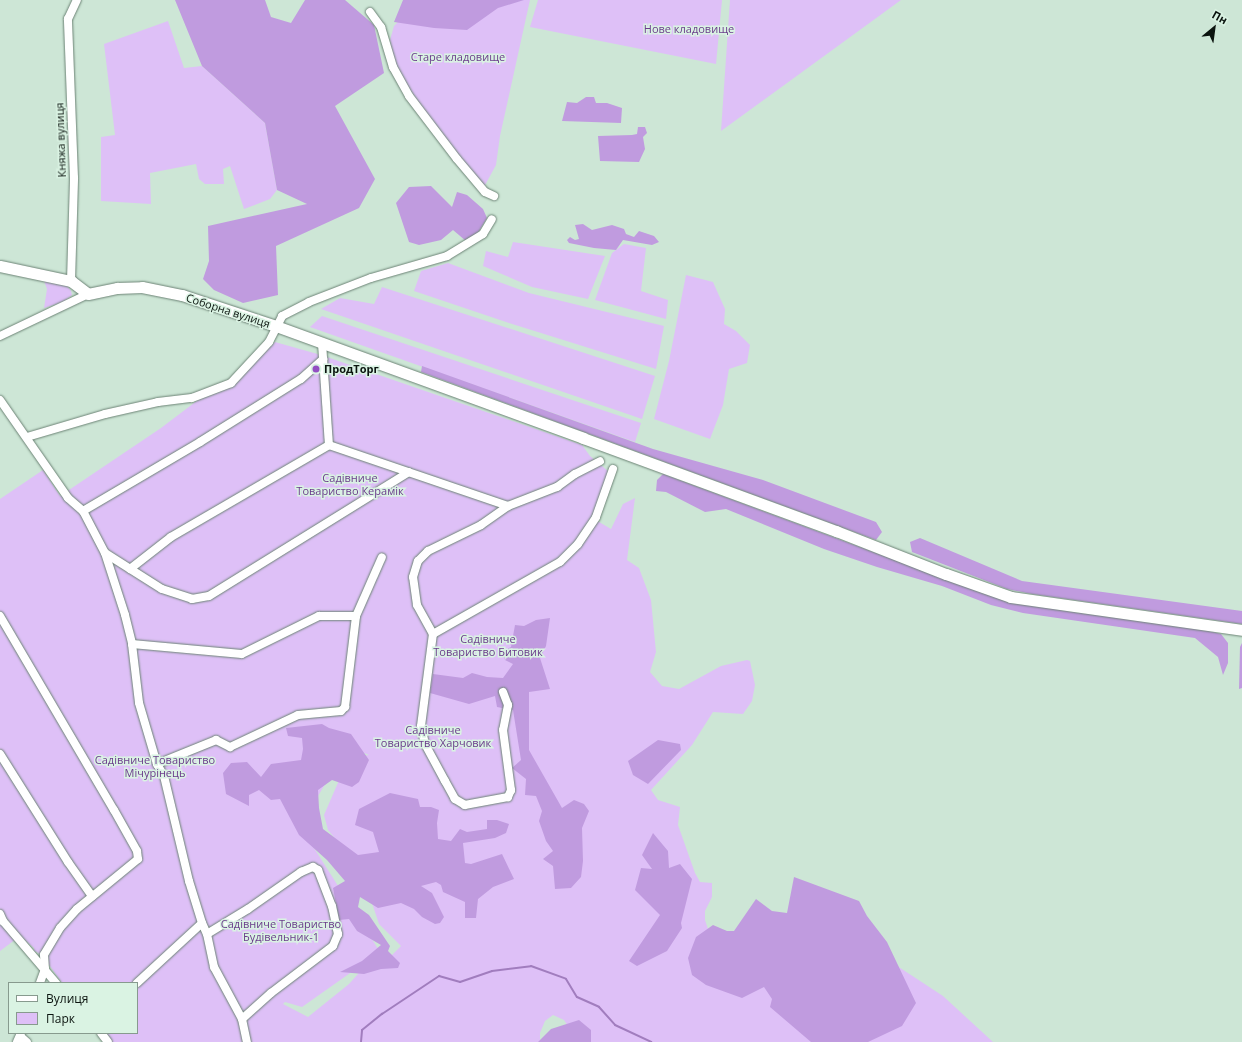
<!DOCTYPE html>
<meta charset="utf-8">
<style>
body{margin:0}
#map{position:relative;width:1242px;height:1042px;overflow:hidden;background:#cde6d6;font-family:"Open Sans",sans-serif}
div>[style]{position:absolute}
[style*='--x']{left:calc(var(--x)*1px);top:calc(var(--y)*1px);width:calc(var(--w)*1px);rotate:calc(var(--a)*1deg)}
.green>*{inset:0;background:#dec0f7}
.forest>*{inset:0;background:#c09bdf}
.stream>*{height:2px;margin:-1px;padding:0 1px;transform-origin:1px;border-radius:1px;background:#a17dbe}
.roads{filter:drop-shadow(0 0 1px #6c8375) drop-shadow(0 0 1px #6c8375)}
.street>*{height:8px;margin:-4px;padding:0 4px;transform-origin:4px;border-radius:4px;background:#fff}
.secondary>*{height:11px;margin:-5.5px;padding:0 5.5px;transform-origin:5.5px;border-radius:5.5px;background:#fff}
.dots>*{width:11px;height:11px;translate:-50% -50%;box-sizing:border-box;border:2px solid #daf3e3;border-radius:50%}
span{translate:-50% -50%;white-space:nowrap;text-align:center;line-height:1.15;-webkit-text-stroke:3px #daf3e3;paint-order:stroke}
.park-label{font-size:11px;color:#6a3b8b}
.street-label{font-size:11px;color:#0b140f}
.poi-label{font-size:11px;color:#0b140f;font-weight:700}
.left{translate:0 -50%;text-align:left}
.legend{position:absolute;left:8px;top:982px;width:130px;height:52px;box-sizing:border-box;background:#daf3e3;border:1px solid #879a8e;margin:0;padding:5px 7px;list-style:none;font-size:12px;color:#0b140f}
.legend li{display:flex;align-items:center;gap:8px;height:20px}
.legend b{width:20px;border:1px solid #879a8e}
.north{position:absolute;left:1194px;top:8px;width:40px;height:40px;-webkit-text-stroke:3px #daf3e3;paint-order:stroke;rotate:29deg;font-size:11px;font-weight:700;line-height:16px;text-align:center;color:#0b140f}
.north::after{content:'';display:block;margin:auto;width:14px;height:18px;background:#0b140f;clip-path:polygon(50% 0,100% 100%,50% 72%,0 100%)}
</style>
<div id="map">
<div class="green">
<div style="clip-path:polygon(420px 0,530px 0,500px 136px,496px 165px,484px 187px,440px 135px,394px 65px,390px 40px,394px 26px)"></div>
<div style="clip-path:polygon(538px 0,722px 0,716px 64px,530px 27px)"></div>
<div style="clip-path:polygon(730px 0,901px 0,721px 131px)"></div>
<div style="clip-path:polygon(168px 21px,184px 68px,202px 66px,265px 123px,277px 190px,270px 199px,244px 209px,230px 166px,223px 169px,224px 184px,205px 184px,199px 179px,196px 164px,150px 173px,151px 204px,101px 201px,101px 137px,115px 135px,104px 44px)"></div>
<div style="clip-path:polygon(513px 242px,605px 256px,588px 299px,532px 287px,483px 266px,486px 251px,508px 257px)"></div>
<div style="clip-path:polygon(624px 244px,646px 248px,641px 291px,668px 300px,666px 319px,595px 300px,612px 253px)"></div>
<div style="clip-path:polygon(448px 263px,529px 293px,664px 326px,656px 369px,509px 323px,414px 291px,421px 271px)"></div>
<div style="clip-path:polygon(686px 275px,713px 282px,725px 309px,724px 324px,736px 331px,750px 345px,747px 363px,729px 369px,723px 405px,710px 439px,654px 419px,669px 361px)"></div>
<div style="clip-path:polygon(48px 279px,67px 286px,71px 291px,72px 295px,63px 302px,44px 308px,47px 289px,44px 281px)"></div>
<div style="clip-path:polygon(382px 287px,655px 376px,642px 419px,321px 309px,340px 298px,374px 304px)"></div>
<div style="clip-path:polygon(322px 316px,641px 423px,635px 442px,310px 327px)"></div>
<div style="clip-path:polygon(evenodd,275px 342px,321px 355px,582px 445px,590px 456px,609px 472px,594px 519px,611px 529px,623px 504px,635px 498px,627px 560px,639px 568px,651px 600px,656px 652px,650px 672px,662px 686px,679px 689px,721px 666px,747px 660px,750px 661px,755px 685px,752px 701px,743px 714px,713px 712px,692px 745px,651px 790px,658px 800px,680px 807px,678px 825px,695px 873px,700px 882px,712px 883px,712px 897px,705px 911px,705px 920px,708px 929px,882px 956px,943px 996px,993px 1042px,569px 1042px,571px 1031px,564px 1020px,553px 1015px,545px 1021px,540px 1033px,540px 1042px,108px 1042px,101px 1033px,137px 1033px,137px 983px,62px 983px,45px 959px,37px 952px,34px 951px,34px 948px,20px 936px,0 951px,0 499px,43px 470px,60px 496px,161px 428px,198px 400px,231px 387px,275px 342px,355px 749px,369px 755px,362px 756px,340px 778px,324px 815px,328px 830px,345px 850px,372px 903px,379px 924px,401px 946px,384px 963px,366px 965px,349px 984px,308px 1017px,283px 1004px,285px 1002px,302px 1007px,380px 952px,300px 826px,342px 756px,355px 749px)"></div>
</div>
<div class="forest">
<div style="clip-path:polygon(175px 0,265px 0,271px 17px,291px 23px,305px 0,345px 0,374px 25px,384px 73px,335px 106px,375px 179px,359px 208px,276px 246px,278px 295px,243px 303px,214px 290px,203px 279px,209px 261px,208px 226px,307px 204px,277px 190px,265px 123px,202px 66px)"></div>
<div style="clip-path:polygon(403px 0,524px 0,498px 8px,467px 30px,434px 28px,394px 22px)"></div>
<div style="clip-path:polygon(586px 97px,594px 97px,596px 103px,607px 103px,622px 108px,621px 123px,562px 121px,567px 102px,577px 103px)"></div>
<div style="clip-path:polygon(638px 127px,645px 127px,647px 133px,643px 137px,645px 149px,639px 162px,600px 161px,598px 136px,632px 135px,637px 134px)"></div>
<div style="clip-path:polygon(431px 186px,452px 207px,457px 192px,467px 195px,483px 209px,487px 218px,476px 236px,466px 241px,453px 230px,441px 240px,419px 245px,409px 242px,396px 203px,409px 187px)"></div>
<div style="clip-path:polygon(583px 224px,592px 230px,612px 225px,624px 229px,626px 234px,634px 237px,639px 231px,654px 236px,659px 242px,652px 245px,623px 240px,616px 250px,594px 248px,569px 243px,567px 240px,570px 237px,575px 240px,579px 239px,575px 225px)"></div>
<div style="clip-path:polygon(422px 366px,653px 449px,763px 480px,876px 522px,882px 532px,876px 540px,421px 372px)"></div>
<div style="clip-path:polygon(663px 474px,1000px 599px,1067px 611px,1201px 629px,1221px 634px,1228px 643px,1228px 663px,1223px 675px,1218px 657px,1195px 638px,1023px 613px,991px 605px,942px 586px,877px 567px,824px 549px,726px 509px,705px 512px,666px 492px,656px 491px,657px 480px)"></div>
<div style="clip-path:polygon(920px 538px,1022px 581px,1242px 611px,1242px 624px,1032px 594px,1007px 589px,912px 552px,910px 542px)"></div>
<div style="clip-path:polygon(550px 618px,546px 646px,540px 658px,550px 689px,529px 692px,529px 750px,562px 808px,574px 800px,584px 804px,589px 811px,582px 828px,583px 861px,581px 877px,571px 888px,555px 889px,553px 866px,543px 859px,553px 851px,546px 841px,539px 821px,542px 811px,536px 796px,525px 795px,526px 779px,512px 768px,521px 760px,513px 710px,497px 707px,495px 696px,469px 704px,430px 693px,433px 674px,463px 678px,472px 673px,487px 677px,503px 678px,513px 664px,505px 660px,503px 651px,511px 647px,515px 625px,524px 626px,536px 620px)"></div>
<div style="clip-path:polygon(1242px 643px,1242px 688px,1239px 689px,1240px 647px)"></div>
<div style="clip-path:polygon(322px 724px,329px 728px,351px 734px,369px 760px,359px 782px,352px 787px,332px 780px,318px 790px,319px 808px,323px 829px,358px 855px,379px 852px,373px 832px,355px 825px,359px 809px,390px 793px,418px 799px,420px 807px,431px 807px,439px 810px,437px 823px,438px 839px,451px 841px,460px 829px,467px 832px,487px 829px,487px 820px,497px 820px,509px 824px,506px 833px,495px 838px,463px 843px,465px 863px,471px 864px,502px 854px,514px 879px,493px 887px,478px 899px,476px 918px,465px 918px,465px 902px,443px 892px,441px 885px,436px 882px,421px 886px,432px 893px,444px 917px,440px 923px,435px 924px,422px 917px,414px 909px,401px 903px,378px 908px,360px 897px,358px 907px,369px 915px,390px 946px,388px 951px,400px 963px,398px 968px,381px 969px,364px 974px,340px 972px,362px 961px,381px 945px,357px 931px,349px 919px,339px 920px,333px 888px,345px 881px,327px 860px,299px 835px,280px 799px,271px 800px,259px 790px,249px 795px,249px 806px,226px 794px,223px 773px,231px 763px,247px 762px,261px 777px,271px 764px,301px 760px,303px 749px,302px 738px,288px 736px,286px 728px)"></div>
<div style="clip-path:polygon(658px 740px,680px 744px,681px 750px,648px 784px,633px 775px,628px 761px)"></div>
<div style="clip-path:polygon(653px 833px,668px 851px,669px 868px,680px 864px,692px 879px,681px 923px,682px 928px,667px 951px,637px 966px,629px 961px,660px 915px,635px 890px,641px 868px,652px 869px,642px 855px)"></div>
<div style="clip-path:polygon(794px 877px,859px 901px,867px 916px,887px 942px,916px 1003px,902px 1026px,868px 1042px,811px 1042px,770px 1007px,772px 999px,764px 987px,742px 998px,706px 985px,692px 975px,688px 958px,696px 937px,713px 925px,727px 931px,734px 931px,756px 899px,772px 911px,787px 913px)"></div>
<div style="clip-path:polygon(579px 1020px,591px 1030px,591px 1042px,538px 1042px,551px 1029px)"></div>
</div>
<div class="stream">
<div style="--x:361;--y:1042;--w:12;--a:-85"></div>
<div style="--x:362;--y:1030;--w:26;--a:-39"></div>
<div style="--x:382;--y:1014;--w:69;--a:-33.7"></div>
<div style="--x:439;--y:976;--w:22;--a:16"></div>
<div style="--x:460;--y:982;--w:34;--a:-19"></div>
<div style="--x:492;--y:971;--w:39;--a:-7"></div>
<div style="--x:531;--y:966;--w:37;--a:20"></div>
<div style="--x:566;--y:979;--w:21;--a:59"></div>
<div style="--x:577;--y:997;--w:24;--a:24"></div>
<div style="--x:599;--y:1007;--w:24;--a:48"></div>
<div style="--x:615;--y:1025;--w:40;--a:25"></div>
</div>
<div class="roads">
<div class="street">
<div style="--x:370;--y:12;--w:19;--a:54"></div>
<div style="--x:381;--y:27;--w:42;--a:73.3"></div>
<div style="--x:393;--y:67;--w:33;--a:61"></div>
<div style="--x:409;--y:96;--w:79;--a:52.7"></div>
<div style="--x:457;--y:159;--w:43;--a:49.7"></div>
<div style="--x:485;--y:192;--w:10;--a:24"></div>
<div style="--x:71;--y:281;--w:103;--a:-88.3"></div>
<div style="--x:74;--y:178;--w:159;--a:-92.2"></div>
<div style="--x:68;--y:19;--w:21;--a:-65"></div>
<div style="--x:0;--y:336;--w:98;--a:-25.5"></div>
<div style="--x:322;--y:343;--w:102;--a:86.1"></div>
<div style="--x:329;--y:445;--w:189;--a:18.8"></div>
<div style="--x:0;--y:400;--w:119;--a:55.2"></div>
<div style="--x:68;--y:498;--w:20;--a:41"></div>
<div style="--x:83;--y:511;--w:47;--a:62.4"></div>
<div style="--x:105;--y:553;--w:67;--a:32.3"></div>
<div style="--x:162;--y:589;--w:32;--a:18"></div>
<div style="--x:192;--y:599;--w:17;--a:-10"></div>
<div style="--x:209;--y:596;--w:235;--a:-31.8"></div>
<div style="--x:27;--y:437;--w:81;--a:-16.4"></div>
<div style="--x:105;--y:414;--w:54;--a:-12.8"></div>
<div style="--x:158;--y:402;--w:34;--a:-7"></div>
<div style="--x:192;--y:398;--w:42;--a:-21"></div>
<div style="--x:231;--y:383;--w:56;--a:-47.2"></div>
<div style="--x:269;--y:342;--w:29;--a:-63"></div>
<div style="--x:282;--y:316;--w:30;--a:-27"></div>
<div style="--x:309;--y:302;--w:66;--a:-21.2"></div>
<div style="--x:371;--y:278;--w:79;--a:-16.1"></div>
<div style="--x:447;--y:256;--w:42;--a:-31.4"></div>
<div style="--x:483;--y:234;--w:17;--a:-59"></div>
<div style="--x:83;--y:511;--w:136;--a:-30.5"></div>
<div style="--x:200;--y:442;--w:119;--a:-32"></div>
<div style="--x:301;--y:379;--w:30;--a:-42"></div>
<div style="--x:105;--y:553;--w:65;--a:72.1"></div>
<div style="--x:125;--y:615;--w:30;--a:76"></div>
<div style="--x:132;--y:644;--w:59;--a:83.2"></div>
<div style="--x:139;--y:703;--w:64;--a:73.6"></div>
<div style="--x:157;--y:764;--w:14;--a:60"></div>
<div style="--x:164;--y:776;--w:108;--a:76.6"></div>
<div style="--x:189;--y:881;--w:44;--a:72.8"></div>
<div style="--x:202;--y:923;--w:12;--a:66"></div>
<div style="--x:207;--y:934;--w:34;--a:78"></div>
<div style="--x:214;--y:967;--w:59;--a:61.7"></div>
<div style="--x:242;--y:1019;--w:24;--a:78"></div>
<div style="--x:130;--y:569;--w:52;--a:-38"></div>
<div style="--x:171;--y:537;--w:183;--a:-30.2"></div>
<div style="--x:0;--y:616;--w:225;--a:59.6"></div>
<div style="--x:114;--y:810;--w:47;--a:60.7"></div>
<div style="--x:137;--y:851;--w:8;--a:83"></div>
<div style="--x:138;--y:859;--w:79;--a:140.7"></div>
<div style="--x:77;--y:909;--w:25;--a:132"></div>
<div style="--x:60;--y:928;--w:31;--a:121"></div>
<div style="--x:44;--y:955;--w:14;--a:86"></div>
<div style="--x:45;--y:969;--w:15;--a:110"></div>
<div style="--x:433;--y:634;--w:146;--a:-29.6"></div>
<div style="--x:560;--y:562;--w:25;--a:-45"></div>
<div style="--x:578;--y:544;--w:32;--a:-56"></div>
<div style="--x:596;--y:517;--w:51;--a:-70.5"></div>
<div style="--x:132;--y:644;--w:110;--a:5.2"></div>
<div style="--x:242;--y:654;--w:86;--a:-26.3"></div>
<div style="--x:319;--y:616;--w:37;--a:0"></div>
<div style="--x:503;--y:692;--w:14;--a:69"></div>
<div style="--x:508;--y:705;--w:25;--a:101"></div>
<div style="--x:503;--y:730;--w:61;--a:82.4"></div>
<div style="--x:511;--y:790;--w:8;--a:113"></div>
<div style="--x:508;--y:797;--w:44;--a:169.5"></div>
<div style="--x:465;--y:805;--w:12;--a:-149"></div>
<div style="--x:455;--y:799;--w:21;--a:-119"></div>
<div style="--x:445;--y:781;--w:42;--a:-118.4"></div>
<div style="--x:425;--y:744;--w:18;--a:-103"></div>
<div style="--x:421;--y:726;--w:93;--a:-82.6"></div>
<div style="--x:433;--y:634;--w:33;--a:-119"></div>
<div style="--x:417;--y:605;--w:28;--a:-98"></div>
<div style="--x:413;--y:577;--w:17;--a:-73"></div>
<div style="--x:418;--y:561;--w:14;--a:-45"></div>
<div style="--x:428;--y:551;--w:59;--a:-26.1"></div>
<div style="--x:481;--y:525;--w:33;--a:-35"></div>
<div style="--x:508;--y:506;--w:53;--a:-21.2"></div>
<div style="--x:557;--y:487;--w:22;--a:-36"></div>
<div style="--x:575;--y:474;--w:28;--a:-27"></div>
<div style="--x:0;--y:754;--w:128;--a:57.8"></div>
<div style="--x:68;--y:862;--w:42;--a:54.8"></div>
<div style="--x:157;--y:764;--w:64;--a:-22.1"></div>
<div style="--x:216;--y:740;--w:16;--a:27"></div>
<div style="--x:230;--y:747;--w:75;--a:-25.2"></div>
<div style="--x:298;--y:715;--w:43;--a:-5.3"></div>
<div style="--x:341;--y:711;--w:6;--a:-45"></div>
<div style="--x:345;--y:707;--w:92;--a:-83.1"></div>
<div style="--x:356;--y:616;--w:64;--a:-66.2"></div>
<div style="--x:0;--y:914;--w:8;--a:67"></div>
<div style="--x:3;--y:921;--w:82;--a:49.5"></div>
<div style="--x:207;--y:934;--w:48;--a:-31.4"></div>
<div style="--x:248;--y:909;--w:65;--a:-34.9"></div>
<div style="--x:301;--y:872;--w:13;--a:-23"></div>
<div style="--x:313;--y:867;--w:6;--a:31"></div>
<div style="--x:318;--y:870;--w:39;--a:69"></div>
<div style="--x:332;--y:906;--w:29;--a:78"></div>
<div style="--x:338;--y:934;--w:13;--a:113"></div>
<div style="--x:333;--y:946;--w:78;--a:142.8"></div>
<div style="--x:271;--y:993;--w:39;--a:138"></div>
<div style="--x:137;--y:983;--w:88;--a:-42.7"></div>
<div style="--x:101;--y:1033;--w:11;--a:52"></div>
<div style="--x:20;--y:1036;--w:9;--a:41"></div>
<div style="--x:17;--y:1042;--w:10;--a:-66"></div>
</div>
<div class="secondary">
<div style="--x:0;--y:266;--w:73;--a:11.9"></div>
<div style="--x:71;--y:281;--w:21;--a:37"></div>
<div style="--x:88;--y:294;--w:30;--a:-12"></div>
<div style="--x:117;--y:288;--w:25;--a:-2"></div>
<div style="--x:142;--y:287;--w:41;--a:11.3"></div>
<div style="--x:182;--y:295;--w:99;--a:18.3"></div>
<div style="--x:276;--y:326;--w:327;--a:20"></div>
<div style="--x:583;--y:438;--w:270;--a:20.2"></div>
<div style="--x:836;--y:531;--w:118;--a:21.4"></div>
<div style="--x:946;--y:574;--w:69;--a:19.5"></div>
<div style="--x:1011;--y:597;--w:233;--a:8.1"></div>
</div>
</div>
<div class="dots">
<div style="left:316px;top:369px;background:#934fc3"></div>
</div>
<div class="park-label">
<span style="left:689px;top:29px">Нове кладовище</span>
<span style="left:458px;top:57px">Старе кладовище</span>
<span style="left:350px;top:485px">Садівниче<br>Товариство Керамік</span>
<span style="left:488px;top:646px">Садівниче<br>Товариство Битовик</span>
<span style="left:433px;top:737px">Садівниче<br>Товариство Харчовик</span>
<span style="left:155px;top:767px">Садівниче Товариство<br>Мічурінець</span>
<span style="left:281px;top:931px">Садівниче Товариство<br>Будівельник-1</span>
</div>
<div class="street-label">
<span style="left:61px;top:140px;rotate:-92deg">Княжа вулиця</span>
<span style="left:228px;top:311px;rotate:18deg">Соборна вулиця</span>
</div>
<div class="poi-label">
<span class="left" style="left:324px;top:369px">ПродТорг</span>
</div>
<ul class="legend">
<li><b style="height:5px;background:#fff"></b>Вулиця</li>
<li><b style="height:11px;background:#dec0f7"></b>Парк</li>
</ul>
<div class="north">Пн</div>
</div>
